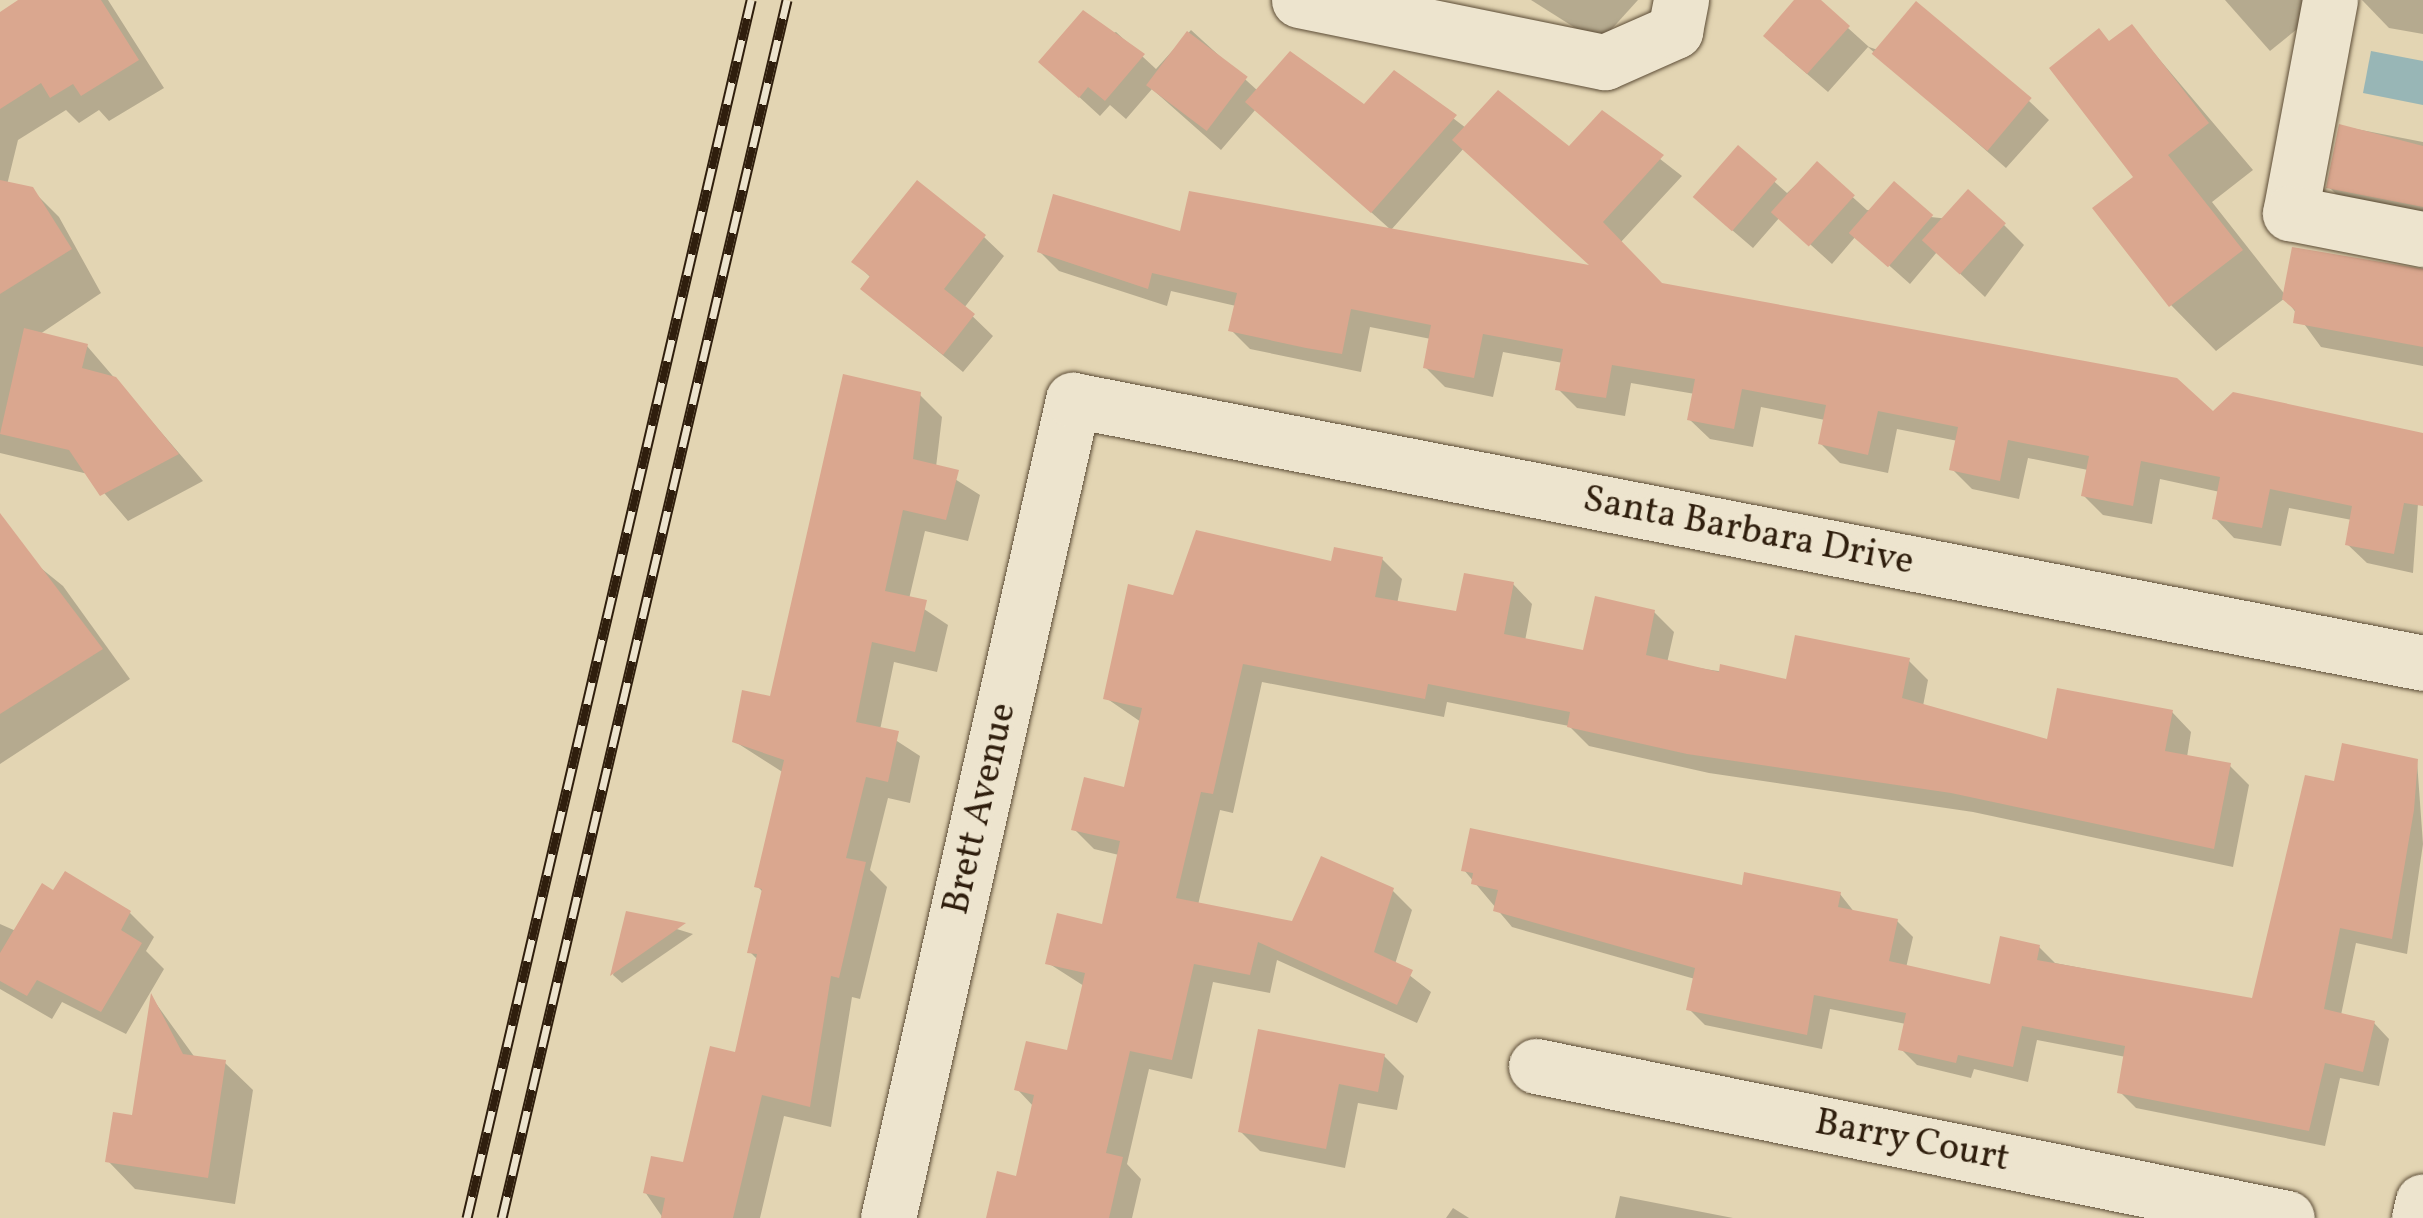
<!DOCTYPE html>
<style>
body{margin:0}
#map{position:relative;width:2423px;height:1218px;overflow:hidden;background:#e3d5b3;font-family:Vollkorn,serif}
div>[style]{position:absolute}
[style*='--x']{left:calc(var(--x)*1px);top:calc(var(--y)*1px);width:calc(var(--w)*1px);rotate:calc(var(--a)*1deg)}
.water>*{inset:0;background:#98b6b6}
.shadow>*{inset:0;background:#0003}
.building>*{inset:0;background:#daa78f;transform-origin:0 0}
.roads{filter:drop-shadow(0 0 2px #5c4c36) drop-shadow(0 0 2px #5c4c36)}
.minor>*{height:55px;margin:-27.5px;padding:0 27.5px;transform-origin:27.5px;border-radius:27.5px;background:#ede4ce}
.rail>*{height:11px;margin-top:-5.5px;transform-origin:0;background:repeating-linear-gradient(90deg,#ede4ce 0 22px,#2f1e0d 0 44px);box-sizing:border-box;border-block:2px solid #2f1e0d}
span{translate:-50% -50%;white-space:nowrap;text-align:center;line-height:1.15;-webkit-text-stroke:9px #ede4ce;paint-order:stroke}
.street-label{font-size:38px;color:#2f1e0d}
</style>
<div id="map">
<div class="water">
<div style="clip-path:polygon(2371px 51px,2423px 61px,2423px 105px,2363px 93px)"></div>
</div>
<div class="shadow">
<div style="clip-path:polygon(27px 0,108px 0,164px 88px,109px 121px,99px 110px,79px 123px,66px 110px,18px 140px,7px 185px,32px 190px,59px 217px,101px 293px,40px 334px,87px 346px,203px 481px,128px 521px,88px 474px,0 453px,0 13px)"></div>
<div style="clip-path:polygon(1531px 0,1638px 0,1599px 43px)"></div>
<div style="clip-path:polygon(1804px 0,1817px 0,1869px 47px,2029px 101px,2049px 120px,2006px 168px,1868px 47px,1828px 92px,1785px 55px)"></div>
<div style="clip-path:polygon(2225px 0,2333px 0,2270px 51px)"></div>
<div style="clip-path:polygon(2423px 0,2423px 34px,2389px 28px,2362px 0)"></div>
<div style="clip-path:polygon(2132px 27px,2253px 170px,2212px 202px,2286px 296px,2423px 272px,2423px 366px,2321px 347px,2285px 298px,2216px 351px,2171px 305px,2111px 43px)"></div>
<div style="clip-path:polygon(1191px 30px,1258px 91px,1365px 107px,1395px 74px,1466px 128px,1569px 150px,1602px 114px,1682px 176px,1620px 243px,1661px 285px,2213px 414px,2423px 434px,2413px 573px,2367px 563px,2347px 544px,2352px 520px,2289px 508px,2281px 546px,2234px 538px,2215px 518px,2220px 492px,2160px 479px,2152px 524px,2103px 515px,2083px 495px,2088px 470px,2028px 458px,2019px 499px,1972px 489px,1952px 469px,1958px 441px,1897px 429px,1888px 473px,1840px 463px,1821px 444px,1825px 420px,1761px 407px,1753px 447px,1710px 439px,1690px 420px,1695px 394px,1631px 383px,1625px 416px,1577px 408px,1558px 389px,1563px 363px,1503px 352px,1493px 397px,1445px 387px,1425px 367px,1431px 339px,1370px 327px,1361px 372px,1250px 349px,1231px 330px,1236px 306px,1171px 291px,1167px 306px,1059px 271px,1040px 252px,1182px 234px,1595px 268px,1464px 148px,1391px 230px,1256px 109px,1221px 150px,1152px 89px,1126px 119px,1110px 105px,1100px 116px,1041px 62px,1116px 32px,1156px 69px)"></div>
<div style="clip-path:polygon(2341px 126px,2423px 142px,2423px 226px,2355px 213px,2329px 187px)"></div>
<div style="clip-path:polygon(1738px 149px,1787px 193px,1817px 165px,1867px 210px,2004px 225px,2024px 245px,1985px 297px,1937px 252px,1910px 284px,1856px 236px,1832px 264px,1780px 217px,1753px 248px,1711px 212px)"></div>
<div style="clip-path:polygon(984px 237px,1004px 256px,964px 308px,993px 336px,963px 372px,863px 289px,872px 279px,855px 262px)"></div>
<div style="clip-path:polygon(920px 395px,942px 417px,936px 467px,980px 495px,968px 541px,925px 531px,909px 599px,948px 625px,937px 672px,894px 662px,880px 730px,920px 756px,910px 803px,888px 798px,870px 870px,887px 887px,860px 999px,852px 997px,831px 1127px,784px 1116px,760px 1218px,663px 1218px,645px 1192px,685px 1165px,737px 1055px,758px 960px,750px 952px,764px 893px,757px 886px,784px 773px,734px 741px,772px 699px)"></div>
<div style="clip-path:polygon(0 535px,63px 586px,130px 679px,0 764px)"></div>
<div style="clip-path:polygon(1382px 559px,1402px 579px,1397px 604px,1458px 614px,1513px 584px,1532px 604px,1525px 641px,1585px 653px,1654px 612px,1674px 632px,1667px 663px,1788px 682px,1908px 660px,1928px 680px,1923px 706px,2049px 742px,2172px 712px,2191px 732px,2187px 757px,2230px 766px,2249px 785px,2233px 867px,1973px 812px,1709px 773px,1589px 746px,1569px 726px,1447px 702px,1444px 717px,1262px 682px,1233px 813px,1220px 810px,1198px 905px,1293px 924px,1393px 891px,1412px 910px,1395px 964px,1431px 992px,1417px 1023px,1277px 960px,1270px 993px,1213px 982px,1192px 1079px,1149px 1069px,1127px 1164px,1141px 1179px,1132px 1218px,989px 1218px,1017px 1179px,1034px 1107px,1017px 1089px,1069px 1054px,1084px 986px,1048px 963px,1104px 927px,1119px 855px,1094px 849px,1074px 829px,1126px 790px,1141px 722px,1106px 698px,1175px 598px)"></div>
<div style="clip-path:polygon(2417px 761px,2423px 844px,2407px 954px,2356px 943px,2341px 1015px,2374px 1023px,2389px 1039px,2379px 1086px,2340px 1078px,2325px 1146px,2136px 1108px,2120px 1092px,2126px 1057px,2037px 1040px,2028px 1082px,1974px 1069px,1971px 1078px,1917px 1065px,1901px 1049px,1906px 1024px,1830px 1009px,1822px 1049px,1705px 1025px,1689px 1009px,1695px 979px,1512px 927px,1464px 870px,1840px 894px,1855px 913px,1897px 921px,1913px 937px,1906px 968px,1992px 987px,2039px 947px,2055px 963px,2254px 1001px,2336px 784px)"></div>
<div style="clip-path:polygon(54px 894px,130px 913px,154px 937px,146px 951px,164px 969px,126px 1034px,62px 1002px,52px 1019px,0 989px,0 924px,16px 931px)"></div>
<div style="clip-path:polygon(628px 914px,693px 934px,622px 983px,613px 975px)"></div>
<div style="clip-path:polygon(152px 998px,196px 1059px,225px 1063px,253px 1090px,235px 1204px,135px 1189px,108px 1161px,134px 1118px)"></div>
<div style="clip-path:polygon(1384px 1056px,1404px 1076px,1397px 1110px,1358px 1103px,1345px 1168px,1260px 1151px,1240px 1131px)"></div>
<div style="clip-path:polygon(1620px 1196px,1733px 1218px,1615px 1218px)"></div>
<div style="clip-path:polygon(1453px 1208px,1469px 1218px,1446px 1218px)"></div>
</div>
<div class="building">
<div style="clip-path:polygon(18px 0,101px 0,139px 60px,81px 96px,73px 84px,50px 98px,41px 83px,0 109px,0 12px)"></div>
<div style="clip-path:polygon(1794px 0,1821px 0,1850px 26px,1807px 74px,1763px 36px)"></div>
<div style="left:1916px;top:1px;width:151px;height:69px;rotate:40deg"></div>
<div style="clip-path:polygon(1083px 10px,1145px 54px,1105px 101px,1088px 87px,1079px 98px,1038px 62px)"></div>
<div style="clip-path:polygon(2132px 24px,2209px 123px,2168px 155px,2243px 250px,2169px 307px,2092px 208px,2133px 177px,2049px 68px,2099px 28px,2109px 41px)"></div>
<div style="left:1187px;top:31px;width:76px;height:68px;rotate:37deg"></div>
<div style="clip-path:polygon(1290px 51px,1364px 104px,1394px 70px,1457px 115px,1371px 213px,1245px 102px)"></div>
<div style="clip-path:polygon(1498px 90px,1569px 146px,1602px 110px,1664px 155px,1603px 222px,1662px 283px,2177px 378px,2213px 411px,2233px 392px,2423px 433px,2423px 506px,2404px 503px,2394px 554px,2345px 545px,2352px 506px,2270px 489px,2262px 528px,2212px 519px,2220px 477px,2141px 461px,2133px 506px,2081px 496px,2089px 456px,2008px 440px,2000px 481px,1949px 470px,1958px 427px,1878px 411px,1868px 455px,1818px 444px,1826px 405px,1742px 389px,1734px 429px,1687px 420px,1695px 379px,1612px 365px,1606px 398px,1555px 390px,1563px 349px,1483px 334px,1474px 378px,1423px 368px,1431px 325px,1351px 309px,1342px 354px,1306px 348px,1228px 331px,1237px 293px,1152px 273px,1148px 289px,1037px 252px,1053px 194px,1180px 231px,1189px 191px,1589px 265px,1452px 140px)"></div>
<div style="clip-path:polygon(2339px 124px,2423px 146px,2423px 207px,2326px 188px)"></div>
<div style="left:1738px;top:145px;width:52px;height:69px;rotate:41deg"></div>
<div style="left:1817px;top:161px;width:51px;height:69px;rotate:42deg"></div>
<div style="clip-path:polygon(0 180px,33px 187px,72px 249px,0 294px)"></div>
<div style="clip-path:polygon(917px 180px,986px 235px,944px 289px,975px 314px,943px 355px,860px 289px,870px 276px,851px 262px)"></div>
<div style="left:1894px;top:181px;width:52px;height:69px;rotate:41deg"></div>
<div style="left:1968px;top:189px;width:51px;height:69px;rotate:42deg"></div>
<div style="clip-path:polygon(2292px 247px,2423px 269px,2423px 347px,2293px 323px,2295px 310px,2282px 299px)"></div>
<div style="clip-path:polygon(24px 328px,88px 344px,82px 368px,116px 377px,179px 454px,100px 496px,69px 450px,0 434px)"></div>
<div style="clip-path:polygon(843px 374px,921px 392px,913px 459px,959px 470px,946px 520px,903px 510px,885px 591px,927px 600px,915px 652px,872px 642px,856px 722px,899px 731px,888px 782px,866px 777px,846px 858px,866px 862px,839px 978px,831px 976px,810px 1107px,762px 1095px,733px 1218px,661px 1218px,665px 1198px,643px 1193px,651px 1156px,683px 1162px,710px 1046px,735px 1052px,757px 954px,747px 953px,762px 889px,754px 887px,784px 760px,732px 742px,742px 690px,770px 696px)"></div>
<div style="clip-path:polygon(0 513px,103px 649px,0 714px)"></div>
<div style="clip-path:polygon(1196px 530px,1331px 561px,1334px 547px,1383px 557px,1375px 597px,1456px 611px,1464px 573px,1514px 582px,1504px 634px,1583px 650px,1595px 596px,1655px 610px,1646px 655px,1719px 672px,1720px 664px,1786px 679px,1795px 635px,1910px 658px,1902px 698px,2047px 739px,2057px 688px,2173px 710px,2165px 751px,2231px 763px,2214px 849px,1951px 793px,1687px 754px,1567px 727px,1570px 712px,1428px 684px,1425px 699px,1243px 664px,1213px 794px,1201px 792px,1176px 898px,1292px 921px,1321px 856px,1394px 888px,1374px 952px,1413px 970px,1397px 1005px,1258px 942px,1250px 975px,1194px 964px,1172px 1060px,1130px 1051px,1106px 1153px,1123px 1157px,1109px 1218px,986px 1218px,997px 1171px,1016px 1176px,1034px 1095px,1014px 1090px,1026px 1041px,1067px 1050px,1085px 973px,1045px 964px,1057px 913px,1102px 924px,1120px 841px,1071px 830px,1084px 777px,1124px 787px,1142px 708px,1103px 699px,1128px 584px,1173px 595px)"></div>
<div style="clip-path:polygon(2342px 743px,2418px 759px,2414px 810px,2392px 939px,2340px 928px,2324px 1009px,2375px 1021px,2363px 1072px,2325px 1063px,2309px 1131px,2117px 1093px,2125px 1046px,2022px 1026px,2013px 1067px,1958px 1055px,1956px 1063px,1898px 1050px,1906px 1013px,1814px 995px,1807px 1035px,1686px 1010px,1695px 968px,1493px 911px,1498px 890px,1471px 884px,1473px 873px,1461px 871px,1470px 828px,1742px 885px,1744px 872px,1841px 892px,1838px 907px,1898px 919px,1889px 961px,1990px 984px,2000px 936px,2040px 945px,2037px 960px,2252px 998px,2305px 775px,2334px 781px)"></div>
<div style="clip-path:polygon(65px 871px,131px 911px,121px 930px,142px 943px,101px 1012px,37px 980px,27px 996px,0 981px,0 953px,42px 883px,53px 890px)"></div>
<div style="clip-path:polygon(626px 911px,686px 923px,610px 976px)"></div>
<div style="clip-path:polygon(151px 993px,183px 1054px,226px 1060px,208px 1178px,105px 1162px,113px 1112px,132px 1115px)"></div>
<div style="clip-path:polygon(1258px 1029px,1385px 1054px,1378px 1092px,1339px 1084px,1326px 1149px,1238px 1132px)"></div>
</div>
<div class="roads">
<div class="minor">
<div style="--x:1299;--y:0;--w:312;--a:11.5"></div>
<div style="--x:1605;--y:62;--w:77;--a:-23.9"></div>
<div style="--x:1675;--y:31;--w:32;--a:-79"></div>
<div style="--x:2330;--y:0;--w:217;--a:100.6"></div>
<div style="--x:2290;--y:213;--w:136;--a:11.1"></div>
<div style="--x:1536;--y:1066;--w:766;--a:11.44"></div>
<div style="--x:888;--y:1218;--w:839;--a:-77.26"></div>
<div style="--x:1073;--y:400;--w:1375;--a:11.02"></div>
<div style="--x:2419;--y:1218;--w:17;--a:-77"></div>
</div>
</div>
<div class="rail">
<div style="--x:467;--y:1218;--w:1251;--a:-76.87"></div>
<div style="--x:502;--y:1218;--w:1251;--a:-76.83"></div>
</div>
<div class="street-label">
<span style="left:1748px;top:532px;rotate:11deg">Santa Barbara Drive</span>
<span style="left:981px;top:809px;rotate:-77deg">Brett Avenue</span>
<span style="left:1912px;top:1142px;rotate:11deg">Barry Court</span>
</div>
</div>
